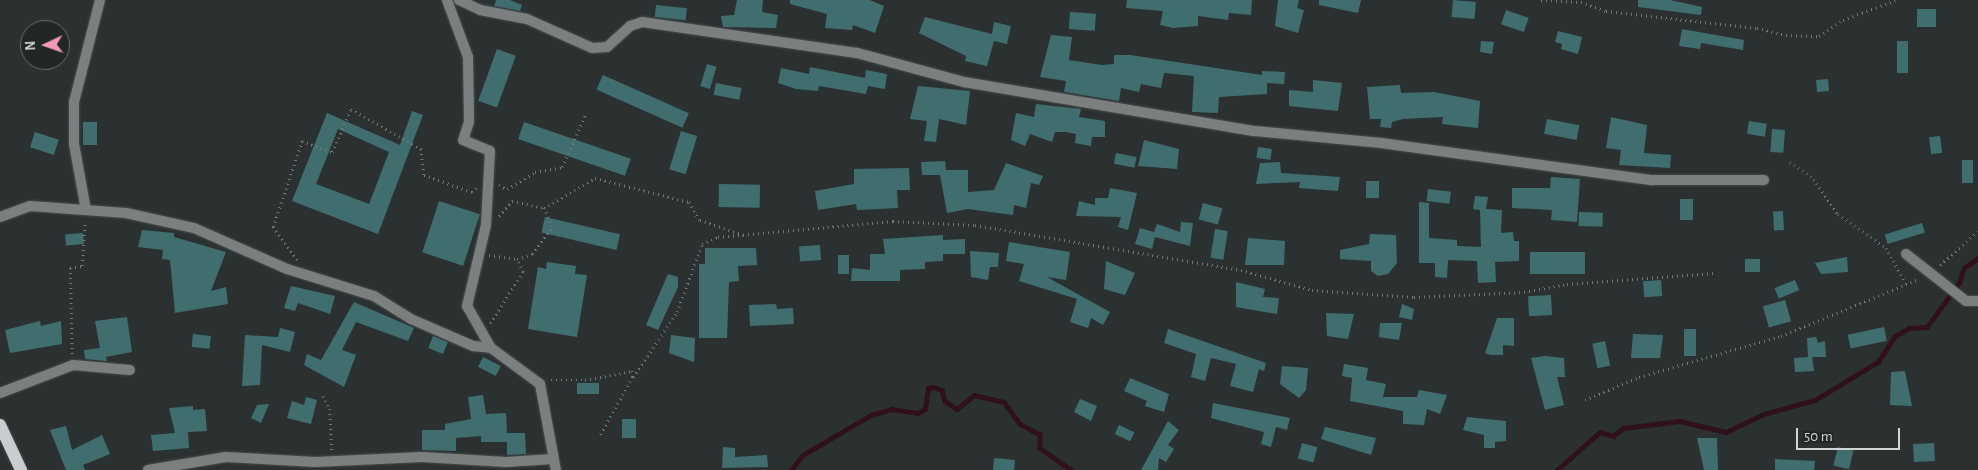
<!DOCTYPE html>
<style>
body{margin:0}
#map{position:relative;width:1978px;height:470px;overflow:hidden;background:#2b3131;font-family:"Alegreya Sans",sans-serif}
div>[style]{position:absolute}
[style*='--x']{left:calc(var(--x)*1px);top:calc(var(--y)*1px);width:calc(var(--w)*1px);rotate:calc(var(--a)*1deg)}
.stream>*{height:4.5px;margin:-2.25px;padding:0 2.25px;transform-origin:2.25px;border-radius:2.25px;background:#2e111b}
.building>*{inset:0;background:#406e6f;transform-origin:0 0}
.path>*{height:2.5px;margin-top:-1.25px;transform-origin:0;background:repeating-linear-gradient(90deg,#737878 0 1px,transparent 0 5px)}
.roads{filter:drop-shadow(0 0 1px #494f4f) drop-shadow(0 0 1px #494f4f)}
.street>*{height:10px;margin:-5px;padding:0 5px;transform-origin:5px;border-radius:5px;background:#7c7f7f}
.primary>*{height:12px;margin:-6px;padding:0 6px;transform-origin:6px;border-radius:6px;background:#c8cecf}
span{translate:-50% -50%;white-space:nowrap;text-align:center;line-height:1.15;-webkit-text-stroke:4.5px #212727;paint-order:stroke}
.north{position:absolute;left:20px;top:20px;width:50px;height:50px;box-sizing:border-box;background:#212727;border:1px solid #676d6d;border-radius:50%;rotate:267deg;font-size:14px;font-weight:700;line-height:20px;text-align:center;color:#d1d5d5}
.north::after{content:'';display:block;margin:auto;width:18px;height:22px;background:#f19ab4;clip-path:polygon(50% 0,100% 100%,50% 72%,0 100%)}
.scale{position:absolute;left:1796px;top:428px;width:104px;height:22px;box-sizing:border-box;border:2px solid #d1d5d5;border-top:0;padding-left:6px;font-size:15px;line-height:18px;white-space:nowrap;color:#d1d5d5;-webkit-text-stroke:4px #212727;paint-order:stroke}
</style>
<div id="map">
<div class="stream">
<div style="--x:791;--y:470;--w:19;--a:-51"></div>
<div style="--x:803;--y:455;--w:79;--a:-30.5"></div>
<div style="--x:871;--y:415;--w:22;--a:-16"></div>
<div style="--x:892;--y:409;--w:26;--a:9"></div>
<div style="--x:918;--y:413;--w:8;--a:-30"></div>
<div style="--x:925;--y:409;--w:21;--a:-82"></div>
<div style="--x:928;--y:388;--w:5;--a:-11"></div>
<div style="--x:933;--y:387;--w:9;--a:18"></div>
<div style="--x:942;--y:390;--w:11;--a:75"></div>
<div style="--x:945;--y:401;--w:14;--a:34"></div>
<div style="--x:957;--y:409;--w:22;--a:-39"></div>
<div style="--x:974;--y:395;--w:31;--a:13"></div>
<div style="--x:1004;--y:402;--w:27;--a:54"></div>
<div style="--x:1020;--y:424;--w:22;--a:27"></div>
<div style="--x:1040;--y:434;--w:14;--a:90"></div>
<div style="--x:1040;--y:448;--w:39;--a:35"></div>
<div style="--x:1557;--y:470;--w:57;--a:-41.5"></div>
<div style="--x:1600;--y:432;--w:14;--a:17"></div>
<div style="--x:1613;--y:436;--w:13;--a:-39"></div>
<div style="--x:1623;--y:428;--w:57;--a:-7"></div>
<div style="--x:1680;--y:421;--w:47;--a:13.4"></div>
<div style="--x:1726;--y:432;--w:42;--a:-25.3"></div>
<div style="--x:1764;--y:414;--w:53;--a:-15.4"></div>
<div style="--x:1815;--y:400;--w:74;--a:-31.1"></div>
<div style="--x:1878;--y:362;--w:30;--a:-57"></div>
<div style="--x:1894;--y:337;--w:17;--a:-31"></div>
<div style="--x:1909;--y:328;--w:18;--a:-3"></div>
<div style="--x:1927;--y:327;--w:54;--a:-54"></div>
<div style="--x:1959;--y:283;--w:16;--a:-72"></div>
<div style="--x:1964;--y:268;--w:17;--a:-36"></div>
</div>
<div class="building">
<div style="clip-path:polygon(496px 0,510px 0,522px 5px,520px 11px,494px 6px)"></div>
<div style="clip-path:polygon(737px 0,763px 0,762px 12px,778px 15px,776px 28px,723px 27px,721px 16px,734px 15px)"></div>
<div style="clip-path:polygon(790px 0,870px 0,884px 6px,875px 33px,853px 25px,852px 30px,825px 28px,827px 14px,790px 4px)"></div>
<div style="clip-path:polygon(1127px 0,1252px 0,1251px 15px,1229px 13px,1228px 20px,1198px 16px,1198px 26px,1173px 28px,1160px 25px,1163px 11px,1126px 8px)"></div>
<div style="clip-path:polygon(1278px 0,1299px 0,1297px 8px,1304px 10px,1298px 33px,1275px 26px)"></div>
<div style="clip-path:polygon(1319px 0,1361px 0,1358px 13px,1319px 5px)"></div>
<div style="left:1453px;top:0;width:23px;height:17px;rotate:5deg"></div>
<div style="clip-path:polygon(1638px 0,1670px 0,1702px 7px,1701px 15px,1638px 7px)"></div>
<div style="left:656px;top:5px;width:31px;height:12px;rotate:6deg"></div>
<div style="left:1917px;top:9px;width:19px;height:18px"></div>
<div style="left:1506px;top:10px;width:24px;height:15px;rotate:19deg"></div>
<div style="left:1070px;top:12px;width:26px;height:17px;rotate:4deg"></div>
<div style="clip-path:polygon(925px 17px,992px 34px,994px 22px,1011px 26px,1007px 44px,994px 41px,987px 66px,965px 61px,966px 56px,919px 33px)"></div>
<div style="clip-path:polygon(1682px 29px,1744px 40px,1743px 50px,1701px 43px,1700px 49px,1679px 46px)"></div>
<div style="clip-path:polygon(1558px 31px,1582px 37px,1578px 54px,1561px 49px,1562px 44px,1555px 42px)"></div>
<div style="clip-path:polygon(1051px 35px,1072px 37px,1069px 60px,1102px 65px,1114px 64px,1114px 55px,1130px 55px,1262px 75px,1262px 71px,1285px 72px,1284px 84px,1267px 83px,1267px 94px,1219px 97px,1218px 113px,1192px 112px,1194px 76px,1164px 73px,1161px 88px,1141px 84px,1139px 92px,1121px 88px,1119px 101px,1064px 92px,1066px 81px,1040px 77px)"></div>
<div style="clip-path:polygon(1481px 41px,1494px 42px,1492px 54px,1480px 52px)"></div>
<div style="left:1908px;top:41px;width:32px;height:11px;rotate:90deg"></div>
<div style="left:497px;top:49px;width:20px;height:55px;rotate:20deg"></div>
<div style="left:707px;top:64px;width:10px;height:23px;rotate:17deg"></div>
<div style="clip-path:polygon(810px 67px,865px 78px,866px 70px,887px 74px,885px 89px,868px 86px,866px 94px,819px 86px,818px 91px,796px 89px,778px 83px,781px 68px,809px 74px)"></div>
<div style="left:603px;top:75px;width:94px;height:16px;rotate:24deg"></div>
<div style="left:1828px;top:79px;width:12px;height:12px;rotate:85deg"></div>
<div style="clip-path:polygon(1313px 80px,1342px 83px,1338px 111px,1289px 106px,1289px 90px,1313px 92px)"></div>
<div style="left:716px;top:83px;width:26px;height:12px;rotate:11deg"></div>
<div style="clip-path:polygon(1400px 85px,1401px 93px,1434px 92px,1480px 101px,1478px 128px,1442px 124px,1443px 117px,1403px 119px,1392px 122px,1391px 128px,1380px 127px,1381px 119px,1370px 119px,1367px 87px)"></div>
<div style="clip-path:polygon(918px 86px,970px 91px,966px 125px,939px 119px,936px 142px,924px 141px,927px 121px,910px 119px)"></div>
<div style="clip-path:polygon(1036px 104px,1081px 109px,1079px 117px,1105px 121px,1105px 137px,1092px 137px,1091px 146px,1075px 143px,1076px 134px,1066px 132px,1055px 132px,1052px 142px,1030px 134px,1025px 146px,1011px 140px,1016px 113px,1034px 117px)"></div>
<div style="clip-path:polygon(evenodd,412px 111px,423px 115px,378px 234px,292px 201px,327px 113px,400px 145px,412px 111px,338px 129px,389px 152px,369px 204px,316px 184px,338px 129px)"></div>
<div style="clip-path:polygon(1611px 117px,1647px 125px,1644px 153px,1671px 155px,1670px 168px,1619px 165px,1621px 150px,1606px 148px)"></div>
<div style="left:1547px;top:119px;width:33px;height:15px;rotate:11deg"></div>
<div style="left:1749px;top:121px;width:18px;height:13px;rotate:9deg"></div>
<div style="left:83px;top:122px;width:14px;height:23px"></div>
<div style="left:524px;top:122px;width:113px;height:18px;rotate:19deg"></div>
<div style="left:1772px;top:129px;width:13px;height:23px;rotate:4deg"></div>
<div style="left:681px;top:131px;width:17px;height:40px;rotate:17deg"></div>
<div style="left:35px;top:132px;width:25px;height:16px;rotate:18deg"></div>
<div style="left:1940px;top:136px;width:17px;height:11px;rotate:83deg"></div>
<div style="clip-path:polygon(1144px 140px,1179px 149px,1177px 169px,1138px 166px)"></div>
<div style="left:1258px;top:147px;width:14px;height:11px;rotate:8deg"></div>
<div style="left:1116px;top:153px;width:21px;height:11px;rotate:11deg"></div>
<div style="left:1962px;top:160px;width:11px;height:23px"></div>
<div style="clip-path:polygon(945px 161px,946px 170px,968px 170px,968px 192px,994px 190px,1006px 163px,1043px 176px,1039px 185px,1031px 183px,1026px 208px,1014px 205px,1013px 215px,968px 209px,947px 213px,940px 175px,922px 175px,921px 162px)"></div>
<div style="clip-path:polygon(1280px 162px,1281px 173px,1340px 177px,1338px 191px,1299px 188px,1300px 182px,1256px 184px,1260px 163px)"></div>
<div style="clip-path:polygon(909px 168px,910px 190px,897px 190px,898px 208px,857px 210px,856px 204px,818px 210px,815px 191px,854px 184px,854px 169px)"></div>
<div style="clip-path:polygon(1551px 177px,1580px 179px,1577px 222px,1551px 220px,1552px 210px,1512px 208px,1512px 188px,1550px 188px)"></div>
<div style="left:1366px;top:181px;width:13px;height:17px"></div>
<div style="left:719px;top:184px;width:41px;height:23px;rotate:1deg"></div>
<div style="clip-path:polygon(1110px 188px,1137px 193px,1128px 230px,1118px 227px,1121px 217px,1076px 216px,1079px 201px,1095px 205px,1095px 198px,1108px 198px)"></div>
<div style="left:1428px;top:189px;width:23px;height:12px;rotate:7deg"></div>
<div style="clip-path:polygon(1475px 196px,1488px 197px,1486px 209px,1502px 210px,1501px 233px,1513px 232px,1514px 241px,1519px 241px,1519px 261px,1495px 262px,1496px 282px,1478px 283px,1477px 261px,1448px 260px,1447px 278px,1435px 277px,1435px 263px,1419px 263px,1419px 202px,1429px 203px,1429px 238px,1457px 240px,1457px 246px,1481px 247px,1480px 210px,1473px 209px)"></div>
<div style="left:1680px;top:199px;width:13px;height:21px"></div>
<div style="left:439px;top:201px;width:43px;height:54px;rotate:18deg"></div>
<div style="left:1203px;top:203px;width:20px;height:17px;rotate:15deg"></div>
<div style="left:1783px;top:211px;width:19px;height:10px;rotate:87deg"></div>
<div style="left:1579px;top:212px;width:24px;height:14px;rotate:2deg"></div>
<div style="left:545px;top:217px;width:77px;height:16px;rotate:13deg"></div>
<div style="clip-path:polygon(1181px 222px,1193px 223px,1190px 246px,1155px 237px,1152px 249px,1135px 244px,1140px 228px,1154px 232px,1157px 224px,1180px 232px)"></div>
<div style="left:1922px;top:223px;width:10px;height:39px;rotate:73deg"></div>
<div style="left:1215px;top:229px;width:13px;height:29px;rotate:9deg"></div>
<div style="clip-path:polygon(142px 230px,174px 233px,174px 237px,226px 252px,211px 291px,226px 287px,228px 304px,175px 313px,170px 260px,162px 259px,163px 250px,138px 247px)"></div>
<div style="left:83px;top:233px;width:11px;height:18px;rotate:85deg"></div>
<div style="clip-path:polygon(1370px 234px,1396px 235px,1397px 263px,1388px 274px,1378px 276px,1371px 271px,1371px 261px,1340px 259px,1340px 250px,1369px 244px)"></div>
<div style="clip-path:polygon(943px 235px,943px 240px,965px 239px,965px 254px,943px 254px,943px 261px,925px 262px,925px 269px,900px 270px,900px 281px,851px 281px,852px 268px,870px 270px,870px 254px,885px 254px,883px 239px)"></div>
<div style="clip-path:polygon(1248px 238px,1285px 241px,1284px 265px,1245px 265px)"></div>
<div style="clip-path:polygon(1009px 242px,1070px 252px,1066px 280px,1047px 277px,1110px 312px,1103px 325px,1091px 318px,1088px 328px,1070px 322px,1077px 299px,1019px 281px,1024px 264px,1006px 261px)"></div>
<div style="left:820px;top:245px;width:15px;height:21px;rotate:86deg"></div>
<div style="clip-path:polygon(705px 248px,756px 248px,757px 265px,738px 266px,739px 281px,729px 282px,727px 338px,699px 338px,699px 264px,705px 264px)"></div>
<div style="clip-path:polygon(970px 251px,999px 253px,998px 267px,990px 267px,988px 280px,971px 277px)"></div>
<div style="left:1530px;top:252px;width:55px;height:22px"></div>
<div style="left:838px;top:255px;width:11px;height:19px"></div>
<div style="clip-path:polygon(1847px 257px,1848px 272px,1821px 274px,1815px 263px)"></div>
<div style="left:1745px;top:259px;width:15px;height:13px"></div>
<div style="clip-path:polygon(1106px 261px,1135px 273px,1125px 295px,1104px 289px)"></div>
<div style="clip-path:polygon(547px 262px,576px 266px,575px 274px,587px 275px,577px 337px,528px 329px,538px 267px,546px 269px)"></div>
<div style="clip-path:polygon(668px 274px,678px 277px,678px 287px,658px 330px,646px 325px)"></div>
<div style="left:1661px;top:280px;width:16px;height:18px;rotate:86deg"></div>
<div style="left:1795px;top:280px;width:11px;height:22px;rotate:68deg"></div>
<div style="clip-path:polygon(1236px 282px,1265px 289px,1263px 297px,1279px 298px,1277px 314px,1236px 307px)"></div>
<div style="clip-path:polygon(291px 286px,335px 296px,330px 314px,298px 303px,295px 311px,284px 308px)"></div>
<div style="left:1551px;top:295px;width:20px;height:23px;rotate:87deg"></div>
<div style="left:1785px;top:300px;width:22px;height:23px;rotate:74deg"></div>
<div style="clip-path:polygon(354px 302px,414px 328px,408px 341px,356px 322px,342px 350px,356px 355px,344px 387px,304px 365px,307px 354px,321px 360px)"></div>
<div style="clip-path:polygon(776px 304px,777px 309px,793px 308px,794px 324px,750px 326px,749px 305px)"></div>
<div style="clip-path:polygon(1402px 304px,1414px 309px,1412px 320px,1399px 317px)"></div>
<div style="clip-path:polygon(1326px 313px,1354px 314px,1348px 339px,1327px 336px)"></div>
<div style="clip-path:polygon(127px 317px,132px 352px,106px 357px,107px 361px,85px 359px,84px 350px,100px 348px,95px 321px)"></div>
<div style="clip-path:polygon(1497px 318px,1514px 318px,1514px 346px,1503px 345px,1503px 355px,1490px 355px,1485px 353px)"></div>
<div style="clip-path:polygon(40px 321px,41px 326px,61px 321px,62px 344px,10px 353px,5px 330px)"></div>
<div style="clip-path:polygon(1380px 323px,1402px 323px,1399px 340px,1379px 337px)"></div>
<div style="left:1884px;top:327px;width:14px;height:37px;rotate:78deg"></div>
<div style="clip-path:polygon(280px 328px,295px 332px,290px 352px,262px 345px,260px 385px,242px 386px,245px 335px,278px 337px)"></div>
<div style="clip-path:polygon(1168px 329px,1266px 363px,1264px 371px,1259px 369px,1253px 392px,1230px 386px,1236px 364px,1211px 358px,1205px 381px,1191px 377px,1196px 354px,1164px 343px)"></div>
<div style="left:1684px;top:329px;width:12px;height:27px"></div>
<div style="left:193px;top:334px;width:18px;height:13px;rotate:6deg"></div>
<div style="clip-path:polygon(1633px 334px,1663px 335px,1660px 358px,1631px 358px)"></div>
<div style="clip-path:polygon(671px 335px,695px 338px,694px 362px,669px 353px)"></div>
<div style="left:433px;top:336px;width:16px;height:13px;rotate:22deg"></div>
<div style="clip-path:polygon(1816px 337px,1818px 343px,1825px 341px,1826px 357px,1812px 357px,1814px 371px,1795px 372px,1794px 358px,1808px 357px,1807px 338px)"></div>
<div style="left:1605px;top:341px;width:25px;height:13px;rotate:78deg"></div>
<div style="clip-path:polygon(1545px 356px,1564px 358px,1565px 377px,1557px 377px,1564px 405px,1545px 410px,1531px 358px)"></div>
<div style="left:483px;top:357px;width:20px;height:11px;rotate:27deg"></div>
<div style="clip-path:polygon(1344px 364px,1368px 368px,1366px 380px,1386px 384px,1383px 397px,1417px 397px,1419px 390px,1447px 395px,1440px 414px,1427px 409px,1424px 425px,1403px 424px,1403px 411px,1350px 401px,1352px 378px,1342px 376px)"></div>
<div style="clip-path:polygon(1282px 366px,1308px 368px,1306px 390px,1299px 398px,1280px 384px)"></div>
<div style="clip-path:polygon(1905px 371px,1912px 406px,1890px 405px,1891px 372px)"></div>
<div style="clip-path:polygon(1130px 378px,1169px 394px,1164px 412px,1145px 406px,1147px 401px,1124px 391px)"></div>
<div style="left:577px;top:383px;width:22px;height:11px"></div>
<div style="clip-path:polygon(483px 395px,486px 414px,506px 413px,507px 433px,525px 433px,526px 454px,507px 455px,507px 442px,481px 442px,481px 436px,456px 438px,456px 451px,422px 450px,422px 430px,445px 430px,445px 424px,471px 419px,468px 397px)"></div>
<div style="clip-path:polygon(306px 397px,317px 400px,311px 424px,287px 418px,292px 401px,304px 405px)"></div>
<div style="clip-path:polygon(1080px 399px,1097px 406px,1091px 421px,1074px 412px)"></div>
<div style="clip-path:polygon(1213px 403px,1290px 418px,1287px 430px,1276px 427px,1271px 447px,1261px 444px,1264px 432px,1211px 418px)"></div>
<div style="clip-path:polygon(269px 404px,261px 423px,251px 418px,257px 405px)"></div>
<div style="clip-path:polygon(193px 406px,193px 410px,205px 409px,207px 431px,188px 432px,189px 448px,153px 451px,151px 435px,175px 433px,169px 408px)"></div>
<div style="clip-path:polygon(1467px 417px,1506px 421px,1506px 441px,1495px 442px,1495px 448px,1484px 448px,1484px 435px,1463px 430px)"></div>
<div style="left:622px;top:419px;width:14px;height:19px"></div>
<div style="clip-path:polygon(1168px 421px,1179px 430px,1168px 445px,1174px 449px,1166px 462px,1159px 458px,1158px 470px,1141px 470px)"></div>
<div style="left:1119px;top:425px;width:17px;height:10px;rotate:25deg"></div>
<div style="clip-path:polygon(66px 426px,72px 450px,102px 435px,110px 454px,83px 465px,85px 470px,66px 470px,50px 430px)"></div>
<div style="clip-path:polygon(1325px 427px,1376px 438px,1371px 455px,1321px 439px)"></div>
<div style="clip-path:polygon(1697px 438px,1717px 438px,1718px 470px,1704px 470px)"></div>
<div style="left:1302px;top:443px;width:16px;height:16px;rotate:15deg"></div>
<div style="left:1934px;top:443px;width:18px;height:21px;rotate:87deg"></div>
<div style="clip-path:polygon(723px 447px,735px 448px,735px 457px,767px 455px,768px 467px,722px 468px)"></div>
<div style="left:1838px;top:447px;width:16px;height:19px;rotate:14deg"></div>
<div style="clip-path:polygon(994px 458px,1015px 460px,1014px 470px,993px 470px)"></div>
<div style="clip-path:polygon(1775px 459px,1815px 461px,1814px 470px,1775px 470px)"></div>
</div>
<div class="path">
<div style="--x:1541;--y:0;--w:40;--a:2.9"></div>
<div style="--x:1581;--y:2;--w:27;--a:20"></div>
<div style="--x:1606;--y:11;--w:152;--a:6.4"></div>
<div style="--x:1757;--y:28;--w:30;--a:14"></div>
<div style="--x:1786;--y:35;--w:33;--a:2"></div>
<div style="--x:1819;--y:36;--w:29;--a:-34"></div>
<div style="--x:1843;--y:20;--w:57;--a:-20.7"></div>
<div style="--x:1790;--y:162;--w:29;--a:35"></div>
<div style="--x:1814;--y:179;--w:42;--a:55.6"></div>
<div style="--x:1838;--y:214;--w:59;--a:35.3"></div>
<div style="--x:1886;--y:248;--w:43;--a:60.4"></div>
<div style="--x:499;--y:185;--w:9;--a:27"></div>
<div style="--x:507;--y:189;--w:33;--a:-31"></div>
<div style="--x:535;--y:172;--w:27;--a:-10"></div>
<div style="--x:562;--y:167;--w:59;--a:-66"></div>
<div style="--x:499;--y:216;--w:20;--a:-49"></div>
<div style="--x:512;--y:201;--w:33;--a:12"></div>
<div style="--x:489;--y:255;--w:28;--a:8"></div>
<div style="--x:297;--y:260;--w:41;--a:-126"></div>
<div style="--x:273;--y:227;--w:91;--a:-71.4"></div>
<div style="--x:302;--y:141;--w:32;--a:20"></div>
<div style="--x:332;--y:152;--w:47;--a:-66.2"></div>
<div style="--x:351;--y:109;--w:81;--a:29.7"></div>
<div style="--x:421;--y:149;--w:26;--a:83"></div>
<div style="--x:424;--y:175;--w:51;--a:19.5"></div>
<div style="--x:472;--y:192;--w:6;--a:-39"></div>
<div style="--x:1940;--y:265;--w:51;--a:-41.8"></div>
<div style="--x:490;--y:323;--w:61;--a:-57.1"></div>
<div style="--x:523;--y:272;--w:14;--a:-115"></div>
<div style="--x:517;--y:259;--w:16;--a:-18"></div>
<div style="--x:532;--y:254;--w:34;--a:-53"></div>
<div style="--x:552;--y:227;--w:21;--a:-113"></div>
<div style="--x:544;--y:208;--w:59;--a:-30.5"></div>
<div style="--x:595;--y:178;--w:97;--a:14.3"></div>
<div style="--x:689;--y:202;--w:21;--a:59"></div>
<div style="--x:700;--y:220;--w:46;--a:18.8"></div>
<div style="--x:72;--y:354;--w:86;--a:-91.3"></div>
<div style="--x:70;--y:268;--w:12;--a:-9"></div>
<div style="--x:82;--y:266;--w:44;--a:-86.1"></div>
<div style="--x:633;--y:377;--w:78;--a:-55.9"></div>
<div style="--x:677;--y:312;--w:72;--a:-69.8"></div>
<div style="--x:702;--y:244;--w:17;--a:-24"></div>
<div style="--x:718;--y:237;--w:176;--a:-5.2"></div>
<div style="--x:893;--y:221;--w:82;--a:2.8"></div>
<div style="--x:975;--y:225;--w:270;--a:9.6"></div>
<div style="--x:1241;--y:270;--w:74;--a:15.7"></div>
<div style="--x:1312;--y:290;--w:102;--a:3.9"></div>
<div style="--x:1414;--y:297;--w:110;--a:-2.6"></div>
<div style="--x:1524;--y:292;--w:44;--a:-10.5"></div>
<div style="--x:1567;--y:284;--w:148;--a:-4.3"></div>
<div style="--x:551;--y:380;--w:34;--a:0"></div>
<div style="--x:585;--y:380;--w:48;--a:-10.8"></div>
<div style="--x:632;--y:371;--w:6;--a:81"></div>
<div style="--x:633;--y:377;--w:68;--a:119.2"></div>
<div style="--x:323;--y:396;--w:15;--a:62"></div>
<div style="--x:330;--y:409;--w:42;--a:87.3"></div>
<div style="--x:1585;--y:400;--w:59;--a:-23.1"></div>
<div style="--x:1639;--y:377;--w:148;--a:-16.1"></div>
<div style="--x:1781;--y:336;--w:149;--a:-22.4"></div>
</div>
<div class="roads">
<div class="street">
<div style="--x:447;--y:0;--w:61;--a:69.8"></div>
<div style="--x:468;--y:57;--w:65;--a:89.1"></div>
<div style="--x:469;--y:122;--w:19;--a:108"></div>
<div style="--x:463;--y:140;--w:29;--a:22"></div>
<div style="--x:490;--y:151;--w:74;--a:93.1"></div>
<div style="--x:486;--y:225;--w:83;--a:103.2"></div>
<div style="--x:467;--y:306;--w:48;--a:60.3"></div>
<div style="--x:459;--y:0;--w:23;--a:25"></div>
<div style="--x:480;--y:10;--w:48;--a:10.8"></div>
<div style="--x:527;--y:19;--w:71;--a:24"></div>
<div style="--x:592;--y:48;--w:15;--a:-4"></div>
<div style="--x:607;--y:47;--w:31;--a:-42"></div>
<div style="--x:630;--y:26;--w:13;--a:-18"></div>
<div style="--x:642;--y:22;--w:217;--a:8.2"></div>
<div style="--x:857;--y:53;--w:111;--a:15.2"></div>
<div style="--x:964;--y:82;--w:295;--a:9.6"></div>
<div style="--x:1255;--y:131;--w:127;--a:5.4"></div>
<div style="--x:1381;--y:143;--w:274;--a:7.8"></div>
<div style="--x:1652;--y:180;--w:112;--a:0"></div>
<div style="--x:86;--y:210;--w:67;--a:-100.3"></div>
<div style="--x:74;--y:144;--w:42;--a:-90"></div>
<div style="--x:74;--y:102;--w:105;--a:-75.7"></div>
<div style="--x:0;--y:217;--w:32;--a:-20"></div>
<div style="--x:30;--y:206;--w:96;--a:4.2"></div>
<div style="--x:126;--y:213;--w:70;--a:12.4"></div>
<div style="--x:194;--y:228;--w:102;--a:23.8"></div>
<div style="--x:287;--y:269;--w:91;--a:17.2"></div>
<div style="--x:374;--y:296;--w:44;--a:31.9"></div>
<div style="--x:411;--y:319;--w:68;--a:23.5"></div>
<div style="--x:473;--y:346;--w:18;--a:6"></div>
<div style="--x:491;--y:348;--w:61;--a:36.3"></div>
<div style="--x:540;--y:384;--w:87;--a:79.5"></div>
<div style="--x:1906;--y:254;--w:76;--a:38.1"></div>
<div style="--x:1966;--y:301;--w:12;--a:0"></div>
<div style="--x:0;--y:393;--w:78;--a:-21"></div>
<div style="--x:73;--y:365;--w:57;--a:5"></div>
<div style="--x:148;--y:470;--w:79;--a:-9.5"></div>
<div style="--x:226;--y:457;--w:89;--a:3.2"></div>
<div style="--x:315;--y:462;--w:107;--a:-2.7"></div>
<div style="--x:422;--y:457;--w:84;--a:3.4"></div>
<div style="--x:506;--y:462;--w:47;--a:-3.7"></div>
</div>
<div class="primary">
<div style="--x:0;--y:425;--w:50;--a:65"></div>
</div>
</div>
<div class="north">N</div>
<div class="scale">50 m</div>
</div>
